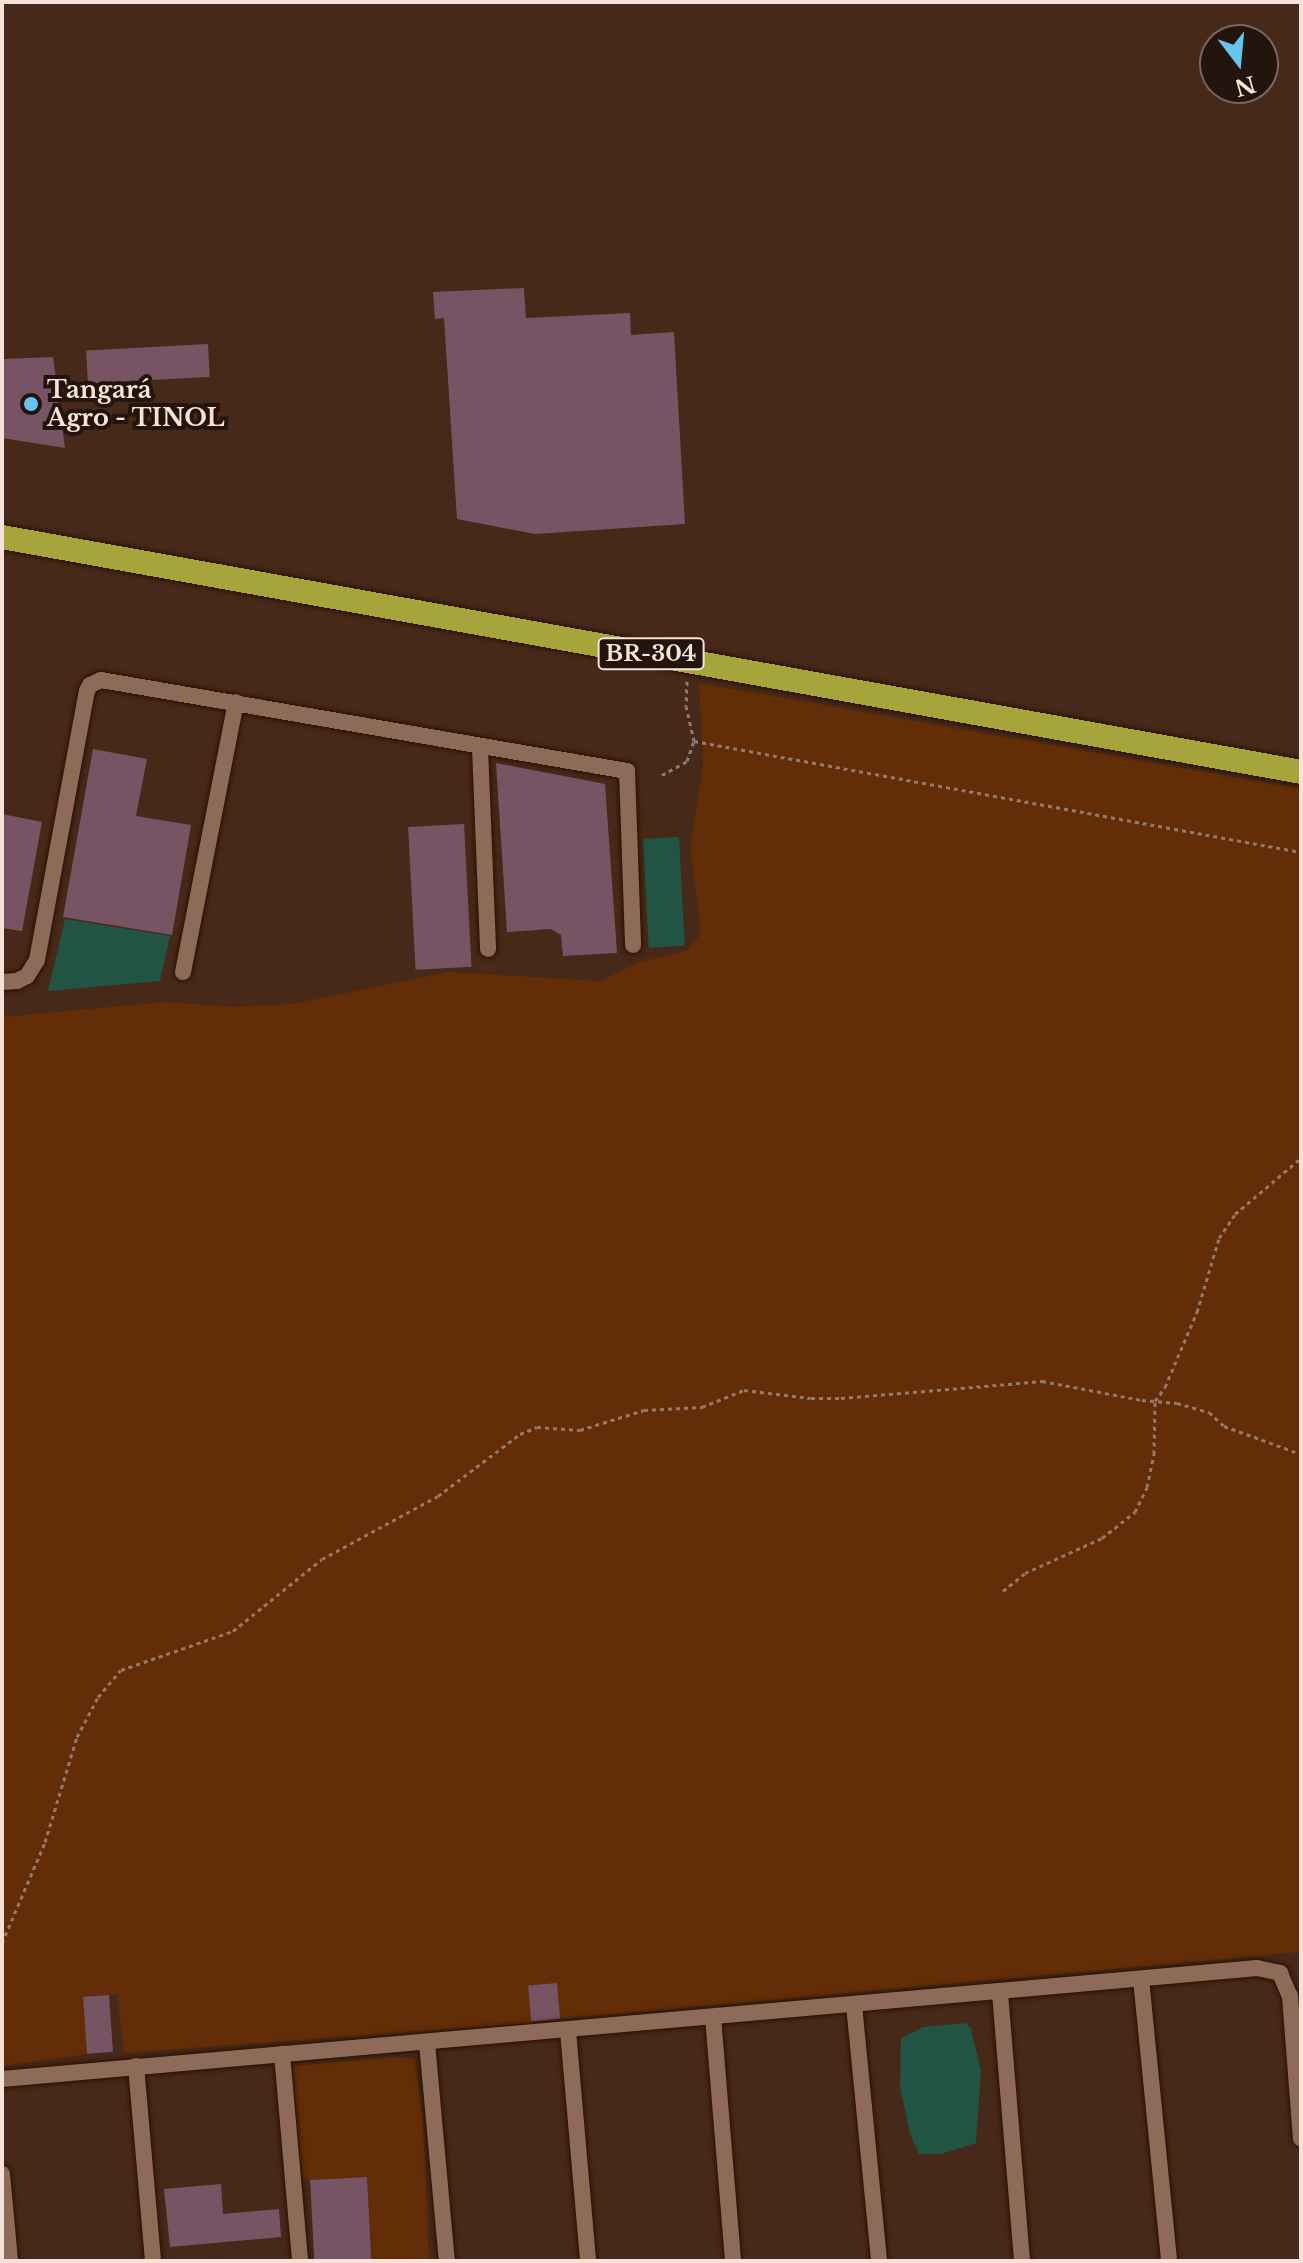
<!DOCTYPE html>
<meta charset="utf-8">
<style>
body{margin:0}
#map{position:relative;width:1303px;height:2263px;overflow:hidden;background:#462918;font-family:"Libre Baskerville",serif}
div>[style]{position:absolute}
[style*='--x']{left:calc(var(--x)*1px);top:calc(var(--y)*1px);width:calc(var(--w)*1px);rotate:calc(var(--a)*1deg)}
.green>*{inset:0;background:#632d08}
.water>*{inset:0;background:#225444;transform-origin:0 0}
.building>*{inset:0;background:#775464;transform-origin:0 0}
.path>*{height:3px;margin-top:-1.5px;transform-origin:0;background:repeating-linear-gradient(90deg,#937a6c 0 4px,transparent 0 8px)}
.roads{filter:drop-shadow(0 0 2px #2b1002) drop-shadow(0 0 2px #2b1002)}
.street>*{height:16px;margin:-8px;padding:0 8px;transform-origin:8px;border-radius:8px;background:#8e6b59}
.highway>*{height:24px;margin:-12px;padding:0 12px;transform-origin:12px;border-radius:12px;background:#a5a53c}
.dots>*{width:22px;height:22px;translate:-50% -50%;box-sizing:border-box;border:4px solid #23150e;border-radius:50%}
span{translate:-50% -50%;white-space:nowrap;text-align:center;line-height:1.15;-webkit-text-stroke:8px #23150e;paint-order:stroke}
.shield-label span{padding:2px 6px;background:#23150e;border:2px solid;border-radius:6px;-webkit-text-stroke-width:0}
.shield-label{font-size:22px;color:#f6e2d8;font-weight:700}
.poi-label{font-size:24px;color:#f6e2d8;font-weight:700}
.left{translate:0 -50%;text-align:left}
.frame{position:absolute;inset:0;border:4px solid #f6e2d8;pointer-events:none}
.north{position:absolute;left:1199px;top:24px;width:80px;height:80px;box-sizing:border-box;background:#23150e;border:2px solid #77675f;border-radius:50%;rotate:164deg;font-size:22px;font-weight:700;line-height:32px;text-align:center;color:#f6e2d8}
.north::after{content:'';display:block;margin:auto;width:28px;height:36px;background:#66c4ef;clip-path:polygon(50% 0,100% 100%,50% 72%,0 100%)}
</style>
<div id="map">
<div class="green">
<div style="clip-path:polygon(699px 683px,1301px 789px,1301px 1952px,561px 2019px,556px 1983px,528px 1986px,532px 2023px,124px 2053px,117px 1994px,84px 1996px,87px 2054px,2px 2066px,2px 1017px,165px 1002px,235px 1007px,292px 1004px,448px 972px,599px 981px,638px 963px,688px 950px,701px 933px,690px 849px,703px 764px)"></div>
<div style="clip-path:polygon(399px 2057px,414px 2059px,423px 2119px,429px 2261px,372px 2261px,367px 2177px,310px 2180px,303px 2177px,299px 2152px,293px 2066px)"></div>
</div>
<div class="water">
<div style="left:679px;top:837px;width:109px;height:36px;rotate:87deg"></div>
<div style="clip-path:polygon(65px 919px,170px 936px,160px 981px,48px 991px)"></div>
<div style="clip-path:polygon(966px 2023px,971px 2028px,981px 2072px,976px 2143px,941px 2154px,919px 2154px,910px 2134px,900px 2087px,901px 2038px,923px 2027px)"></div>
</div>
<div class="building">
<div style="clip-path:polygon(524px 288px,526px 318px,630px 313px,631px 335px,674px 332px,685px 524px,535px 534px,457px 519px,444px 318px,435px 319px,433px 292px)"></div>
<div style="left:208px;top:344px;width:33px;height:122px;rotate:87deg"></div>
<div style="clip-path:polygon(53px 357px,65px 448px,2px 438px,3px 359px)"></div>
<div style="clip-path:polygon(93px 749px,147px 759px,136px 816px,191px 825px,172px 935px,63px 917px)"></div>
<div style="clip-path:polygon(496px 763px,605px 784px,617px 953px,563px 956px,561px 935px,551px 929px,507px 932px)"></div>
<div style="clip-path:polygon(2px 814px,42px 822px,22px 931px,2px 928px)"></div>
<div style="left:464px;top:824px;width:143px;height:56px;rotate:87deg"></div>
<div style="left:557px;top:1983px;width:36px;height:29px;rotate:85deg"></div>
<div style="left:109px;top:1995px;width:57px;height:26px;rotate:86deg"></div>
<div style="left:367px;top:2177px;width:84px;height:57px;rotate:87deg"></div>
<div style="clip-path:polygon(221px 2184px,223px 2214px,279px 2209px,281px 2237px,170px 2247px,164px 2189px)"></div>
</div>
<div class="path">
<div style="--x:687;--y:681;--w:25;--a:92"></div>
<div style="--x:686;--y:706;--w:36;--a:77"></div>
<div style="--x:694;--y:741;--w:617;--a:10.36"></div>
<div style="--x:662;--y:775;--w:29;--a:-29"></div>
<div style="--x:687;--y:761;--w:21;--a:-71"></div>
<div style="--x:1003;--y:1591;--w:28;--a:-39"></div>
<div style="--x:1025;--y:1573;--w:85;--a:-24.4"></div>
<div style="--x:1102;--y:1538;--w:42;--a:-38.2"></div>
<div style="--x:1135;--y:1512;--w:28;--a:-64"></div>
<div style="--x:1147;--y:1487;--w:34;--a:-78"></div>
<div style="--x:1154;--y:1454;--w:53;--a:-88.9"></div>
<div style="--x:1155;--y:1401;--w:17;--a:-54"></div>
<div style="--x:1165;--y:1387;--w:82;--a:-66.9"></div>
<div style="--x:1197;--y:1312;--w:77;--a:-73.4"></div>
<div style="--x:1219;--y:1238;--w:29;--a:-56"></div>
<div style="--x:1235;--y:1214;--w:87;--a:-40.3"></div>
<div style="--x:2;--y:1943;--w:110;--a:-66.9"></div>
<div style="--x:45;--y:1842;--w:110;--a:-73.1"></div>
<div style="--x:77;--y:1737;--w:45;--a:-62.3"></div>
<div style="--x:98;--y:1697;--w:35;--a:-50"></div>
<div style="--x:121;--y:1670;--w:119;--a:-19.2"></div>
<div style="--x:233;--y:1631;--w:114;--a:-39"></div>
<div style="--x:322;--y:1559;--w:132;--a:-28.5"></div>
<div style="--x:438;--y:1496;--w:103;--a:-37.1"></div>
<div style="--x:520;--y:1434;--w:18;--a:-22"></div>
<div style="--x:537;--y:1427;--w:43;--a:4"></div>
<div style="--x:580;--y:1430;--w:67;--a:-17.4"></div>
<div style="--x:644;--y:1410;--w:58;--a:-3"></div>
<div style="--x:702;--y:1407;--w:45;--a:-22"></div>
<div style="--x:744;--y:1390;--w:67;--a:6.8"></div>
<div style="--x:811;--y:1398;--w:30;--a:0"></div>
<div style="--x:841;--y:1398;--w:202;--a:-4.8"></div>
<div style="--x:1042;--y:1381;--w:102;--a:10.8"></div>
<div style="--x:1142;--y:1400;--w:35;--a:5"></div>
<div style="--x:1177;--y:1403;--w:33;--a:16"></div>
<div style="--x:1209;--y:1412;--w:21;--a:43"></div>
<div style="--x:1224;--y:1426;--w:82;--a:20"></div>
</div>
<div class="roads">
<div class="street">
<div style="--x:480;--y:748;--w:201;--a:87.7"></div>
<div style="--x:183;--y:972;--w:275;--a:-78.9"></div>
<div style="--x:2;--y:982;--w:15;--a:-4"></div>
<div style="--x:17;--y:981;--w:11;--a:-27"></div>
<div style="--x:27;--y:976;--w:19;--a:-58"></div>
<div style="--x:37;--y:960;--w:274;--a:-79.5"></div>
<div style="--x:87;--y:691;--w:7;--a:-63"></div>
<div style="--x:90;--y:685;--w:12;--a:-24"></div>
<div style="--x:101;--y:680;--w:534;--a:9.82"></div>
<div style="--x:627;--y:771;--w:174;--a:88"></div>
<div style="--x:1141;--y:1979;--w:283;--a:84.3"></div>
<div style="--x:1000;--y:1993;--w:269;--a:85.3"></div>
<div style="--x:854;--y:2005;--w:257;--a:84.4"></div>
<div style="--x:713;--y:2017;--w:245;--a:85.3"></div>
<div style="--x:568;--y:2031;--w:231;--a:85"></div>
<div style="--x:427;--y:2043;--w:219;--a:84.8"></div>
<div style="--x:282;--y:2054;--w:208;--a:85"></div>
<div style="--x:136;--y:2066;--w:196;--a:85"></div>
<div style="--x:2;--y:2079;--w:1260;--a:-5.05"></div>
<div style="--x:1257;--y:1968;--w:24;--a:12"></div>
<div style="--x:1280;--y:1973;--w:25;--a:67"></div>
<div style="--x:1290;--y:1996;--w:143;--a:85.6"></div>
<div style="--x:2;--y:2174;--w:87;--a:84.7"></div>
</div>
<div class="highway">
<div style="--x:2;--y:537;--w:1320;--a:10.25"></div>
</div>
</div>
<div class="dots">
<div style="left:31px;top:404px;background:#66c4ef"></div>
</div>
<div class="shield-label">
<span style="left:651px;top:654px">BR-304</span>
</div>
<div class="poi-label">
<span class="left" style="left:47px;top:404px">Tangará<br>Agro - TINOL</span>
</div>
<div class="frame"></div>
<div class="north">N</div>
</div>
